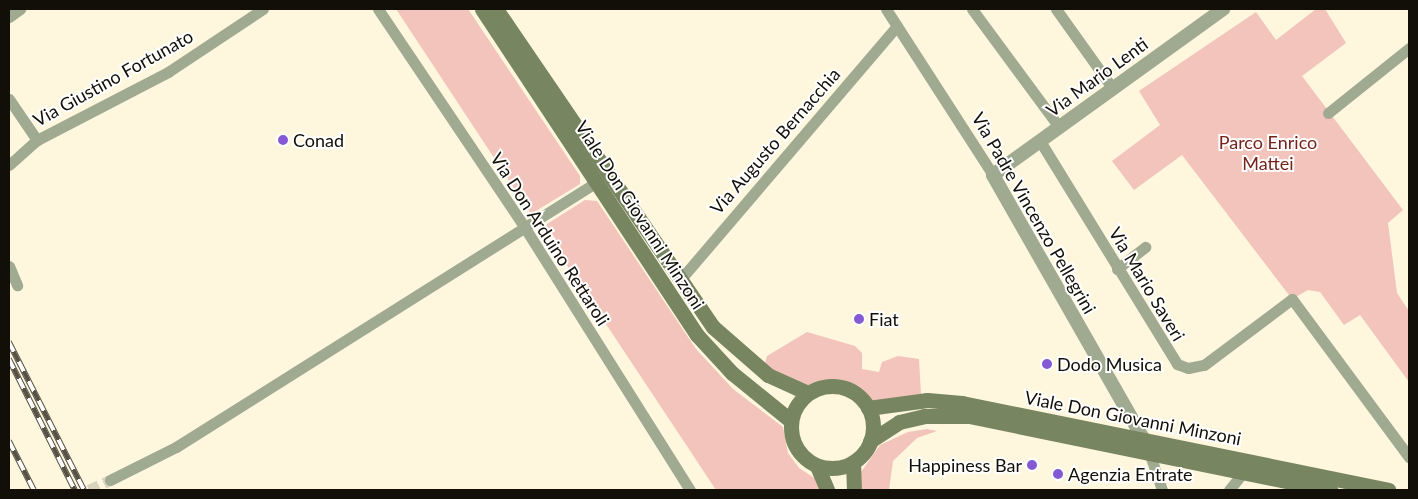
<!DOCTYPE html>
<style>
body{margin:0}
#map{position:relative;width:1418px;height:499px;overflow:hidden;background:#fef6dd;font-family:Lato,sans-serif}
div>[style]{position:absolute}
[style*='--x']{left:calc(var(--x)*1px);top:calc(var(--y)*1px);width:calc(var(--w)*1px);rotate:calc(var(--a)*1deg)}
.green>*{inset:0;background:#f2c4bb}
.minor-tunnel>*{height:11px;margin-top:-5.5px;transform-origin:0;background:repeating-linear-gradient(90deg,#dad3bd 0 11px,transparent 0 16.5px)}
.minor>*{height:11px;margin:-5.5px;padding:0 5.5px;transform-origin:5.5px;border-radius:5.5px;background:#a0aa91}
.tertiary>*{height:14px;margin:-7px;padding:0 7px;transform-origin:7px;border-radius:7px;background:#a0aa91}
.secondary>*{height:15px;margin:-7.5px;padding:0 7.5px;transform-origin:7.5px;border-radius:7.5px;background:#778561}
.secondary>.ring{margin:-7.5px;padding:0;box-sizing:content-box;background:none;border:15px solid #778561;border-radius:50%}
.rail>*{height:5.5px;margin-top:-2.75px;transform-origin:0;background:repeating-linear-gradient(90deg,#fff 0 11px,#555245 0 22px);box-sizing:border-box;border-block:1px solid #555245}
.dots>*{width:14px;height:14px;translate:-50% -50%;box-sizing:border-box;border:2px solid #fff;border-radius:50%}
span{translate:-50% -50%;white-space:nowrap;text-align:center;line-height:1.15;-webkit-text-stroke:4px #fff;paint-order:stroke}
.street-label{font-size:18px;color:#110f07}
.poi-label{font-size:18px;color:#110f07}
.left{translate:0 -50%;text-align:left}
.right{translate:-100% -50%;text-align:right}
.park-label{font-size:18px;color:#73251b}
.frame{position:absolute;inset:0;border:10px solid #110f07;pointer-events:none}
</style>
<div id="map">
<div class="green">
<div style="clip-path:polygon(396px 9px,468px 9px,580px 176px,580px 184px,531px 214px)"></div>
<div style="clip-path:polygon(1316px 9px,1325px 9px,1346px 43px,1302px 76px,1403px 210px,1388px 223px,1397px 293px,1409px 311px,1409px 382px,1360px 315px,1344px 325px,1320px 292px,1308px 290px,1292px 299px,1182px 155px,1134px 190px,1112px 161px,1160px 125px,1139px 91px,1256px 12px,1276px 40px)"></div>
<div style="clip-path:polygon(585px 200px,597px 201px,696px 349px,733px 389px,783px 427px,788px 453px,799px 468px,816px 479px,820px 490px,716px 490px,545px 232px,547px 224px)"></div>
<div style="clip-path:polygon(807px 332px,855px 346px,862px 353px,862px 369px,879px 372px,882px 362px,898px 356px,919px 359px,921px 394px,875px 404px,854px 387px,840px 382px,807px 390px,796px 387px,765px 364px,767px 356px)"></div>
<div style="clip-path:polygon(927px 429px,937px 431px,917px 438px,893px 461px,889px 490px,861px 490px,861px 472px,880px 445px,908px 432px)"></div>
</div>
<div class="minor-tunnel">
<div style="--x:89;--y:490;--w:23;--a:-25"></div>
</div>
<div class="minor">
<div style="--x:378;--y:9;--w:264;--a:56.1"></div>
<div style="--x:525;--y:228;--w:310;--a:57.8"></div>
<div style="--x:886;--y:9;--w:197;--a:57.2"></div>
<div style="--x:972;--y:9;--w:147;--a:53.6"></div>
<div style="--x:1056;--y:9;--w:98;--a:54.5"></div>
<div style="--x:9;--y:17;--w:14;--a:-36"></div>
<div style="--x:9;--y:99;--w:50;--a:55.7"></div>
<div style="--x:1328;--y:113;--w:104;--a:-38.7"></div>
<div style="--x:1040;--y:141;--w:262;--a:58.4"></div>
<div style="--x:1177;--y:364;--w:12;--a:20"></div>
<div style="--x:1188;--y:368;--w:16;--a:-11"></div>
<div style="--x:1204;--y:365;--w:110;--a:-36.9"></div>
<div style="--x:1292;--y:299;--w:197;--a:53.5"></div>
<div style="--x:9;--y:165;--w:38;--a:-42"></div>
<div style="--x:37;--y:140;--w:148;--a:-27.4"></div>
<div style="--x:168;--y:72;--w:114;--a:-33.6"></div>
<div style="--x:9;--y:266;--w:21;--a:67"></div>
<div style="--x:1117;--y:269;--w:36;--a:-38"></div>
<div style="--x:680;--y:280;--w:334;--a:-49.5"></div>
<div style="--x:1150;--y:455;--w:37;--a:71"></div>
<div style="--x:110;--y:480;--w:74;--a:-26.6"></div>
<div style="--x:176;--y:447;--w:496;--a:-32.2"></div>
<div style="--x:1229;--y:490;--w:22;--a:-51"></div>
</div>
<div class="tertiary">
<div style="--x:1144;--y:440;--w:305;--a:-119.7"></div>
<div style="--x:993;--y:175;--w:284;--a:-35.8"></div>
</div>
<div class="secondary">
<div style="--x:482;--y:9;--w:391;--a:56.6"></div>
<div style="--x:697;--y:335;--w:52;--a:47.4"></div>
<div style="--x:732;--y:373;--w:76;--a:39.1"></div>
<div style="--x:496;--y:9;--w:385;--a:55.7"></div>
<div style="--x:713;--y:327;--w:73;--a:41.1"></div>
<div style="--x:768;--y:375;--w:44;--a:24.2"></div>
<div class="ring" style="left:791px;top:386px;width:67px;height:67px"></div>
<div style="--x:868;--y:408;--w:60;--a:-7.7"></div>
<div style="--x:927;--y:400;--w:35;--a:5"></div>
<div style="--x:962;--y:403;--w:435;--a:11.5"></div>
<div style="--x:870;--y:441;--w:35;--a:-33"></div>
<div style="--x:899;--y:422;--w:26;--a:-13"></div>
<div style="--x:924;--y:416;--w:45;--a:0"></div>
<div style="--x:969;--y:416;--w:369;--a:11.6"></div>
<div style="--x:853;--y:462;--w:28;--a:88"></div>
<div style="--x:817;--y:466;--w:26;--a:67"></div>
</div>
<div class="rail">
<div style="--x:9;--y:342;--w:166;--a:63.1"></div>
<div style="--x:9;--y:359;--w:147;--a:63.3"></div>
<div style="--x:9;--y:441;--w:55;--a:63"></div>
</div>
<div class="dots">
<div style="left:283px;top:140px;background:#845ad4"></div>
<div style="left:859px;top:319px;background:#845ad4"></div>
<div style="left:1047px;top:364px;background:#845ad4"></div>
<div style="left:1032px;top:465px;background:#845ad4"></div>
<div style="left:1058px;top:474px;background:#845ad4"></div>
</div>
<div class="street-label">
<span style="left:1097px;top:77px;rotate:-36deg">Via Mario Lenti</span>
<span style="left:113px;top:78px;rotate:-29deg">Via Giustino Fortunato</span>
<span style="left:775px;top:141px;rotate:-49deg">Via Augusto Bernacchia</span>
<span style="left:1034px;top:213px;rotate:60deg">Via Padre Vincenzo Pellegrini</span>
<span style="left:640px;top:215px;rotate:57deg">Viale Don Giovanni Minzoni</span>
<span style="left:550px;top:239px;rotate:57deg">Via Don Arduino Rettaroli</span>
<span style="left:1147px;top:284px;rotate:59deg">Via Mario Saveri</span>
<span style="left:1133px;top:418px;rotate:11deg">Viale Don Giovanni Minzoni</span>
</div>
<div class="poi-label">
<span class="left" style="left:293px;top:140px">Conad</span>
<span class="left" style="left:869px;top:319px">Fiat</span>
<span class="left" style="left:1057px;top:364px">Dodo Musica</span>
<span class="right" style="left:1022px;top:465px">Happiness Bar</span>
<span class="left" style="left:1068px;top:474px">Agenzia Entrate</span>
</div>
<div class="park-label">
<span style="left:1268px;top:153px">Parco Enrico<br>Mattei</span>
</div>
<div class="frame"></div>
</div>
